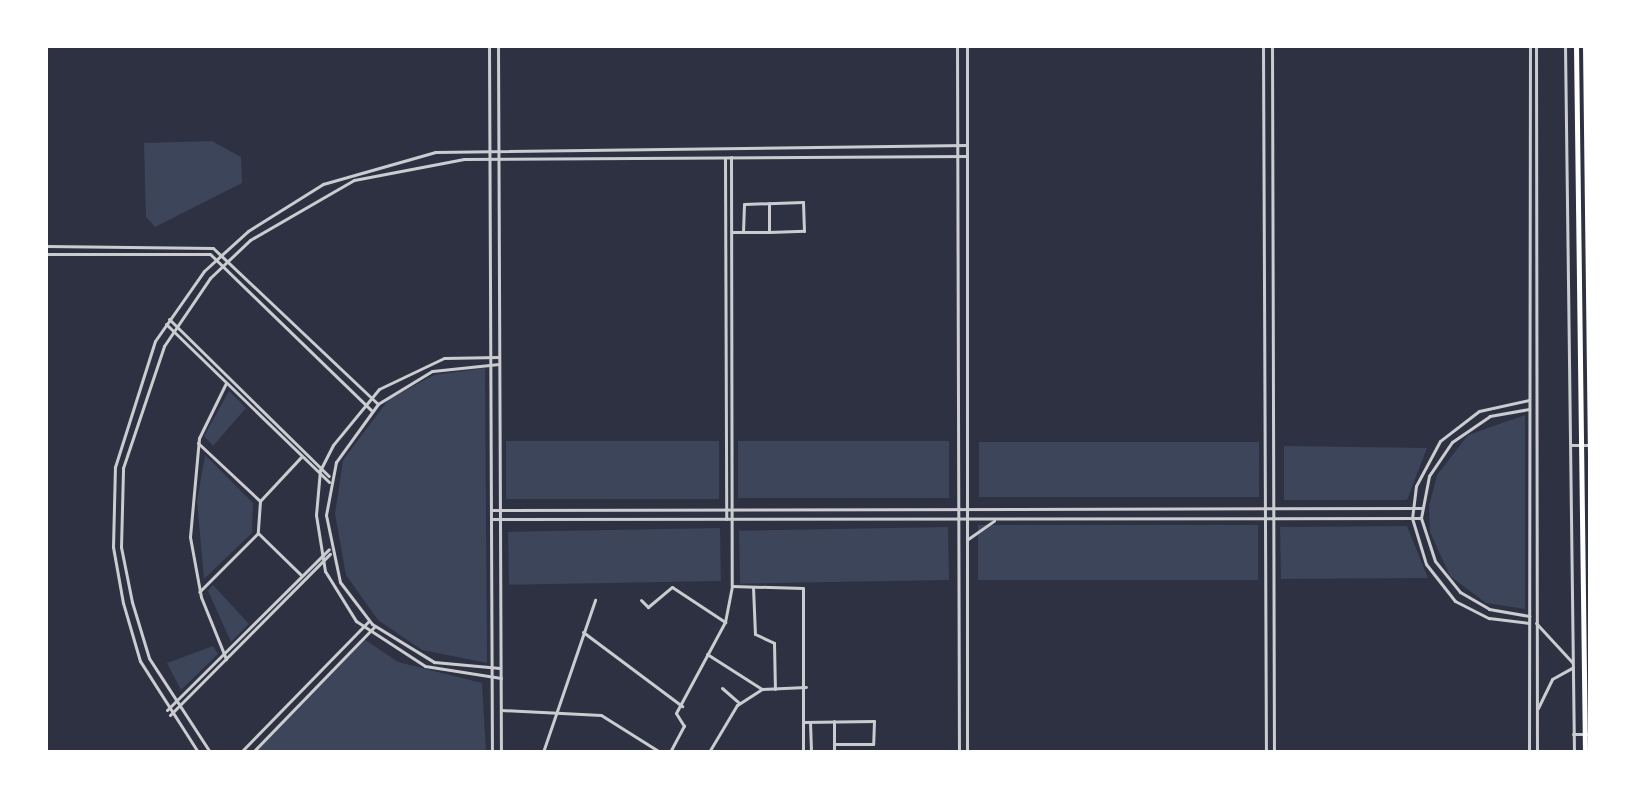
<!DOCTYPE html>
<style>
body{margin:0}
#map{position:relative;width:1636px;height:798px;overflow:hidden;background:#2d3142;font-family:Inter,sans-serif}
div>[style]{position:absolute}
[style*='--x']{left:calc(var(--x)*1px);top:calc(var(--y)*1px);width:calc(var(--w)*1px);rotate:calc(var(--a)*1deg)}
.green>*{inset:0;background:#3c4559;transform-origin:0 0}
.minor>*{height:3px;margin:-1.5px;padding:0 1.5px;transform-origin:1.5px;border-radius:1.5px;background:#caccd0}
.tertiary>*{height:3px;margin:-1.5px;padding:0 1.5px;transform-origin:1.5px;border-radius:1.5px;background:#caccd0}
.trunk>*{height:5px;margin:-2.5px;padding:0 2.5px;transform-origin:2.5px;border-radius:2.5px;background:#fff}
.motorway>*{height:5px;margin:-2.5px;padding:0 2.5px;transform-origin:2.5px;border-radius:2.5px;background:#fff}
span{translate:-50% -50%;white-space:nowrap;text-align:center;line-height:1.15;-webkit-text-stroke:8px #fff;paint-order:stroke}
.frame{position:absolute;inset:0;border:48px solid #fff;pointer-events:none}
</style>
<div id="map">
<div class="green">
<div style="clip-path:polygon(212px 141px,241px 157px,242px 183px,155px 227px,146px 217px,144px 143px)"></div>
<div style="clip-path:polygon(485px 368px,487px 663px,422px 650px,378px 620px,346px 575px,335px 514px,343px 460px,389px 399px,434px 375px)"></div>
<div style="clip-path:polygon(229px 391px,246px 408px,213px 446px,204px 436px)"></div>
<div style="clip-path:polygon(1525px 415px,1525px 609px,1486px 603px,1450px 576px,1430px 532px,1429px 506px,1437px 475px,1468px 435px)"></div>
<div style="left:719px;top:441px;width:58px;height:213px;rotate:90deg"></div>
<div style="left:738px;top:441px;width:211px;height:57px"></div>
<div style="left:979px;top:442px;width:280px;height:55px"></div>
<div style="clip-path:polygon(1284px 446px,1427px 448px,1407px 500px,1284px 500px)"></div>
<div style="clip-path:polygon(205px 455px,253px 503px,252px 533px,204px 579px,197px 501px)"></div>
<div style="left:978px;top:525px;width:280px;height:55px"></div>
<div style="clip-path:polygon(1407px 526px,1428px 578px,1281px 579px,1280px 527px)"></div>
<div style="left:948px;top:527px;width:53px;height:209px;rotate:89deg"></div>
<div style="left:720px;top:528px;width:53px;height:212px;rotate:89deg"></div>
<div style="clip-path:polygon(213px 585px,249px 624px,231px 642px,208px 591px)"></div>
<div style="clip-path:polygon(364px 639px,398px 662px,482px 683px,486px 752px,253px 752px)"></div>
<div style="clip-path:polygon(213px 646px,218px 654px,181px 690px,167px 663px)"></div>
</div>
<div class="minor">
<div style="--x:731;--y:157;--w:429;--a:89.9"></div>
<div style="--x:732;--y:586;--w:71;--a:1.6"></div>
<div style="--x:803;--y:588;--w:164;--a:90"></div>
<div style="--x:725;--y:159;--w:360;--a:89.8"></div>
<div style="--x:769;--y:231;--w:28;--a:-90"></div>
<div style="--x:733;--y:232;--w:36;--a:0"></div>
<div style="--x:769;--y:232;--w:35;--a:-2"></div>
<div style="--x:804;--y:231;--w:29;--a:-92"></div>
<div style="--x:803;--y:202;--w:59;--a:178.1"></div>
<div style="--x:744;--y:204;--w:28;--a:92"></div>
<div style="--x:46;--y:246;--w:167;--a:0.7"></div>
<div style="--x:213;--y:248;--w:227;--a:43.4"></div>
<div style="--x:46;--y:254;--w:164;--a:0"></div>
<div style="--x:210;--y:254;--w:224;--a:44.1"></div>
<div style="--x:169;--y:319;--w:224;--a:44.5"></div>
<div style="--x:166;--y:324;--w:227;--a:44.1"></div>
<div style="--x:499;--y:357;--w:55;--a:179"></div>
<div style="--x:444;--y:358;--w:72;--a:154.5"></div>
<div style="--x:379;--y:389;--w:72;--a:129.4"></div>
<div style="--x:333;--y:445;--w:28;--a:117"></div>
<div style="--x:320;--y:470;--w:45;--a:95.1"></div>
<div style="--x:316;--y:515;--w:57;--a:80.9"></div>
<div style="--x:325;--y:571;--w:59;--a:58.2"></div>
<div style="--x:356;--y:621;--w:82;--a:33.1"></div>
<div style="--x:425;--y:666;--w:77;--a:9"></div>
<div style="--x:499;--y:364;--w:67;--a:174"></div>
<div style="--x:432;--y:371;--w:63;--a:148.6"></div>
<div style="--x:378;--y:404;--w:72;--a:125.9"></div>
<div style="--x:336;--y:462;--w:54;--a:100.7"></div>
<div style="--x:326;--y:515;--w:68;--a:78.2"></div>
<div style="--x:340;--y:582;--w:53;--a:52.7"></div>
<div style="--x:372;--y:624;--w:73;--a:31.5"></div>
<div style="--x:434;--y:662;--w:66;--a:5.2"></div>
<div style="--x:226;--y:383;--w:61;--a:116.1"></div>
<div style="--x:199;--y:438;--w:99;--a:95.2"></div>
<div style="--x:190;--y:537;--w:61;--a:79.6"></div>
<div style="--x:201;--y:597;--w:67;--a:68"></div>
<div style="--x:198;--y:443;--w:85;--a:43.1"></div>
<div style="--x:260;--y:501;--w:32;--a:94"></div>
<div style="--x:258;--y:533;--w:83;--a:135"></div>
<div style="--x:260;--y:501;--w:60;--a:-47"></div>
<div style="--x:258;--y:533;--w:60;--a:44.3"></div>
<div style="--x:753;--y:587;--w:47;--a:87.6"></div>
<div style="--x:755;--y:634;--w:21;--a:25"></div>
<div style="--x:774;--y:643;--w:46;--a:88.8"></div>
<div style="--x:641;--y:600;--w:10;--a:45"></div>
<div style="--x:648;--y:607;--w:31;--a:-40"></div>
<div style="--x:672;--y:587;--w:64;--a:33.4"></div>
<div style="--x:583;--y:632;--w:124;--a:36.8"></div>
<div style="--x:707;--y:654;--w:65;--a:32.5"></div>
<div style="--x:762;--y:689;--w:30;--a:147"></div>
<div style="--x:737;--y:705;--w:55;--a:120.8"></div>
<div style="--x:722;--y:688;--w:23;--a:41"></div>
<div style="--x:762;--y:689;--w:44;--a:-2.6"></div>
<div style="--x:167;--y:710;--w:228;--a:-44.8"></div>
<div style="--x:501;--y:710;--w:100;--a:2.9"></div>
<div style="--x:601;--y:715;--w:70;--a:32.1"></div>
<div style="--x:170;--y:715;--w:227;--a:-45.2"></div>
<div style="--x:834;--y:721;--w:31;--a:90"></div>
<div style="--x:803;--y:722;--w:71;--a:-0.8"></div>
<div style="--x:874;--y:721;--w:23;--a:92"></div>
<div style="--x:873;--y:744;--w:39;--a:180"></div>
<div style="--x:810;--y:722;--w:30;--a:88"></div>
<div style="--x:198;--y:752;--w:108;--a:-122.5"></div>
<div style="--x:140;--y:661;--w:60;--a:-106.3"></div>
<div style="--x:123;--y:603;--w:57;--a:-100.1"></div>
<div style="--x:113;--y:547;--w:80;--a:-88.6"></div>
<div style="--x:115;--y:467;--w:132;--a:-72.4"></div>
<div style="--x:155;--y:341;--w:85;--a:-55"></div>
<div style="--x:204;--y:271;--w:59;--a:-42.3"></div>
<div style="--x:248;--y:231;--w:89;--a:-32.1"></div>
<div style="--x:323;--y:184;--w:116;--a:-15.9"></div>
<div style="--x:435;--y:152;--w:531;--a:-0.76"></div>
<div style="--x:210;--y:752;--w:112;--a:-123"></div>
<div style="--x:149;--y:658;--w:59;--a:-106.9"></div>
<div style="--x:132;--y:602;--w:56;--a:-101.3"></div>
<div style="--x:121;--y:547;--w:79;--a:-88.5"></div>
<div style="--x:123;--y:468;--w:129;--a:-71.4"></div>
<div style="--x:164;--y:346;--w:82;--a:-55.9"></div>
<div style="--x:210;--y:278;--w:55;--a:-43.5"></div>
<div style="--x:250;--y:240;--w:120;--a:-30"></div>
<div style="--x:354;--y:180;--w:112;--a:-10.8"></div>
<div style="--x:464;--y:159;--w:503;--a:-0.34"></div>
<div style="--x:241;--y:752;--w:183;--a:-45.7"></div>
<div style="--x:253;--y:752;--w:175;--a:-45.9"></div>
<div style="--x:543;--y:752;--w:161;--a:-71.1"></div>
<div style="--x:599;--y:752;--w:1;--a:-45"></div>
<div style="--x:670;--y:752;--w:30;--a:-62"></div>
<div style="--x:684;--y:726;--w:15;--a:-122"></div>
<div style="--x:676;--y:713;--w:103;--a:-61.7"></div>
<div style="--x:725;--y:622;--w:37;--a:-79"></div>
<div style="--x:731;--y:752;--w:56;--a:0"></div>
</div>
<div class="tertiary">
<div style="--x:489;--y:46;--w:706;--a:89.76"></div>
<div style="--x:498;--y:46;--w:706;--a:89.76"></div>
<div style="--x:957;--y:46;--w:706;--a:89.84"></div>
<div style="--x:967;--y:46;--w:706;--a:90"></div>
<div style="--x:1263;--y:46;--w:706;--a:89.76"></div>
<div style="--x:1272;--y:46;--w:706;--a:89.84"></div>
<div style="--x:1536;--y:46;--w:706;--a:89.92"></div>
<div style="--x:1565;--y:46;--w:706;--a:89.27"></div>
<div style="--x:1529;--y:400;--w:51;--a:167.6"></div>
<div style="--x:1479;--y:411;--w:49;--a:142.4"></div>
<div style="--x:1440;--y:441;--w:51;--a:118.1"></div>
<div style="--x:1416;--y:486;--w:32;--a:97"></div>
<div style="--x:1412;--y:518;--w:48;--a:73.1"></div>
<div style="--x:1426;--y:564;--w:47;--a:51.9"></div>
<div style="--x:1455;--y:601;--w:38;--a:27"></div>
<div style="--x:1489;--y:618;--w:40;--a:7.1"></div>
<div style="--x:1529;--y:409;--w:40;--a:170"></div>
<div style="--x:1490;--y:416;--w:46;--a:145.6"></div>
<div style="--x:1452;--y:442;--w:41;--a:124.1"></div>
<div style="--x:1429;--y:476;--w:43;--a:100.8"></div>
<div style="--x:1421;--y:518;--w:45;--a:72"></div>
<div style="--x:1435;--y:561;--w:40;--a:51"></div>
<div style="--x:1460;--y:592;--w:34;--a:30"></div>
<div style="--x:1489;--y:609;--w:41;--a:9.9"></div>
<div style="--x:1571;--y:445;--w:19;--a:0"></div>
<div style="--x:491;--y:510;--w:930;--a:-0.12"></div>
<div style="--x:491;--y:519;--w:930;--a:-0.06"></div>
<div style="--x:968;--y:539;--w:32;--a:-35"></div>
<div style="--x:1536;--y:623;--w:53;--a:47.3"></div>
<div style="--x:1538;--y:708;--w:32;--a:-64"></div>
<div style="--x:1552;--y:679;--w:23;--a:-29"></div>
<div style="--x:1573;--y:734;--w:17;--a:0"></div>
<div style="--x:1529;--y:752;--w:706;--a:-89.92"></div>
</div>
<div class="trunk">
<div style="--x:1576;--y:46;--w:706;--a:89.27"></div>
</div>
<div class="motorway">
<div style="--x:1585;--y:46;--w:409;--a:89.3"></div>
</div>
<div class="frame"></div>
</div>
